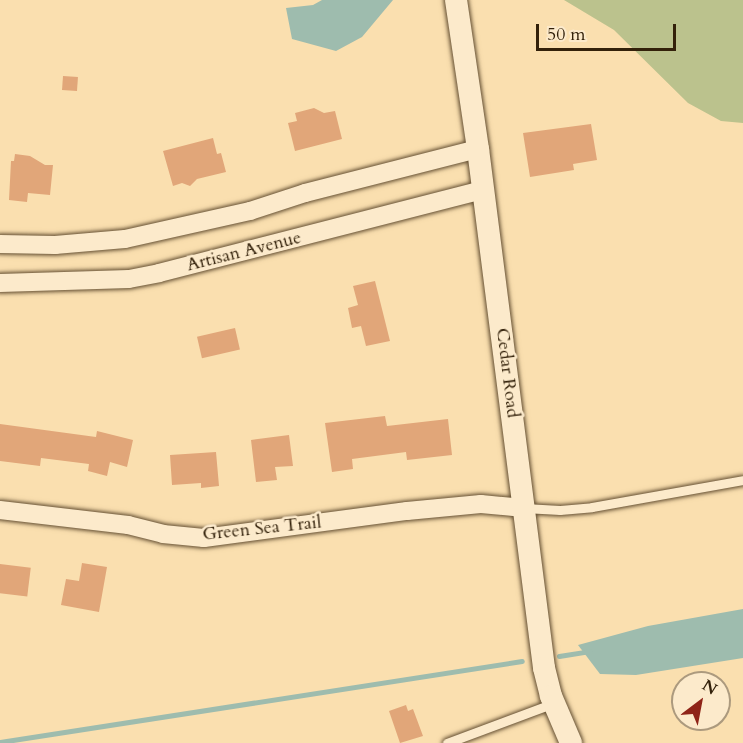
<!DOCTYPE html>
<style>
body{margin:0}
#map{position:relative;width:743px;height:743px;overflow:hidden;background:#fadfaf;font-family:Cardo,serif}
div>[style]{position:absolute}
[style*='--x']{left:calc(var(--x)*1px);top:calc(var(--y)*1px);width:calc(var(--w)*1px);rotate:calc(var(--a)*1deg)}
.green>*{inset:0;background:#bbc28d}
.water>*{inset:0;background:#9ebcae}
.stream>*{height:5px;margin:-2.5px;padding:0 2.5px;transform-origin:2.5px;border-radius:2.5px;background:#9ebcae}
.building>*{inset:0;background:#e1a679;transform-origin:0 0}
.roads{filter:drop-shadow(0 0 2px #655033) drop-shadow(0 0 2px #655033)}
.service>*{height:9px;margin:-4.5px;padding:0 4.5px;transform-origin:4.5px;border-radius:4.5px;background:#fceacb}
.minor>*{height:18px;margin:-9px;padding:0 9px;transform-origin:9px;border-radius:9px;background:#fceacb}
.tertiary>*{height:22px;margin:-11px;padding:0 11px;transform-origin:11px;border-radius:11px;background:#fceacb}
span{translate:-50% -50%;white-space:nowrap;text-align:center;line-height:1.15;-webkit-text-stroke:5px #fceacb;paint-order:stroke}
.street-label{font-size:18px;color:#33210a}
.north{position:absolute;left:671px;top:671px;width:60px;height:60px;box-sizing:border-box;background:#fceacb;border:2px solid #ac9a7e;border-radius:50%;rotate:32deg;font-size:16px;font-weight:700;line-height:24px;text-align:center;color:#33210a}
.north::after{content:'';display:block;margin:auto;width:21px;height:27px;background:#8f2418;clip-path:polygon(50% 0,100% 100%,50% 72%,0 100%)}
.scale{position:absolute;left:536px;top:24px;width:140px;height:27px;box-sizing:border-box;border:3px solid #33210a;border-top:0;padding-left:8px;font-size:18px;line-height:21px;white-space:nowrap;color:#33210a;-webkit-text-stroke:4px #fceacb;paint-order:stroke}
</style>
<div id="map">
<div class="green">
<div style="clip-path:polygon(564px 0,743px 0,743px 123px,721px 121px,688px 103px,614px 30px)"></div>
</div>
<div class="water">
<div style="clip-path:polygon(322px 0,393px 0,362px 37px,336px 51px,292px 39px,286px 8px,313px 5px)"></div>
<div style="clip-path:polygon(743px 609px,743px 658px,636px 675px,600px 674px,578px 645px,648px 626px)"></div>
</div>
<div class="stream">
<div style="--x:559;--y:656;--w:31;--a:-9"></div>
<div style="--x:0;--y:742;--w:528;--a:-8.82"></div>
</div>
<div class="building">
<div style="left:63px;top:76px;width:15px;height:14px;rotate:4deg"></div>
<div style="clip-path:polygon(314px 108px,324px 113px,335px 111px,342px 139px,295px 151px,288px 123px,297px 121px,295px 113px)"></div>
<div style="clip-path:polygon(591px 124px,597px 160px,573px 164px,574px 170px,530px 177px,523px 133px)"></div>
<div style="clip-path:polygon(213px 138px,217px 154px,221px 153px,226px 172px,197px 179px,190px 186px,182px 183px,173px 186px,163px 151px)"></div>
<div style="clip-path:polygon(15px 154px,30px 156px,45px 165px,53px 165px,50px 195px,28px 193px,27px 202px,9px 200px,11px 161px,14px 161px)"></div>
<div style="clip-path:polygon(375px 281px,390px 341px,366px 346px,361px 326px,352px 328px,348px 308px,358px 305px,353px 286px)"></div>
<div style="left:235px;top:328px;width:22px;height:39px;rotate:77deg"></div>
<div style="clip-path:polygon(385px 416px,387px 426px,448px 419px,452px 455px,407px 460px,406px 452px,352px 459px,353px 469px,332px 472px,325px 423px)"></div>
<div style="clip-path:polygon(0 424px,96px 437px,97px 431px,133px 440px,127px 467px,110px 462px,107px 476px,88px 471px,89px 464px,41px 458px,40px 466px,0 461px)"></div>
<div style="clip-path:polygon(289px 435px,293px 466px,275px 467px,277px 480px,256px 482px,251px 440px)"></div>
<div style="clip-path:polygon(216px 452px,219px 486px,201px 488px,201px 483px,172px 485px,170px 455px)"></div>
<div style="clip-path:polygon(82px 563px,107px 567px,99px 612px,61px 605px,66px 579px,79px 581px)"></div>
<div style="left:0;top:564px;width:31px;height:29px;rotate:7deg"></div>
<div style="clip-path:polygon(406px 705px,408px 711px,413px 709px,423px 736px,400px 743px,389px 711px)"></div>
</div>
<div class="roads">
<div class="service">
<div style="--x:524;--y:508;--w:36;--a:3"></div>
<div style="--x:560;--y:510;--w:32;--a:-5"></div>
<div style="--x:592;--y:507;--w:153;--a:-10.1"></div>
<div style="--x:447;--y:743;--w:114;--a:-20.5"></div>
</div>
<div class="minor">
<div style="--x:0;--y:244;--w:55;--a:1"></div>
<div style="--x:55;--y:245;--w:70;--a:-4.9"></div>
<div style="--x:125;--y:239;--w:128;--a:-12.6"></div>
<div style="--x:250;--y:211;--w:58;--a:-18.1"></div>
<div style="--x:305;--y:193;--w:179;--a:-14.3"></div>
<div style="--x:0;--y:283;--w:129;--a:-1.8"></div>
<div style="--x:129;--y:279;--w:31;--a:-11"></div>
<div style="--x:159;--y:273;--w:334;--a:-14.4"></div>
<div style="--x:0;--y:510;--w:129;--a:6.7"></div>
<div style="--x:128;--y:525;--w:36;--a:14"></div>
<div style="--x:163;--y:534;--w:41;--a:5.6"></div>
<div style="--x:204;--y:538;--w:205;--a:-7.6"></div>
<div style="--x:407;--y:511;--w:74;--a:-5.4"></div>
<div style="--x:481;--y:504;--w:43;--a:5.3"></div>
</div>
<div class="tertiary">
<div style="--x:456;--y:0;--w:151;--a:81.6"></div>
<div style="--x:478;--y:149;--w:523;--a:82.75"></div>
<div style="--x:544;--y:668;--w:29;--a:76"></div>
<div style="--x:551;--y:696;--w:51;--a:66.9"></div>
</div>
</div>
<div class="street-label">
<span style="left:244px;top:252px;rotate:-14deg">Artisan Avenue</span>
<span style="left:507px;top:373px;rotate:83deg">Cedar Road</span>
<span style="left:262px;top:529px;rotate:-6deg">Green Sea Trail</span>
</div>
<div class="north">N</div>
<div class="scale">50 m</div>
</div>
